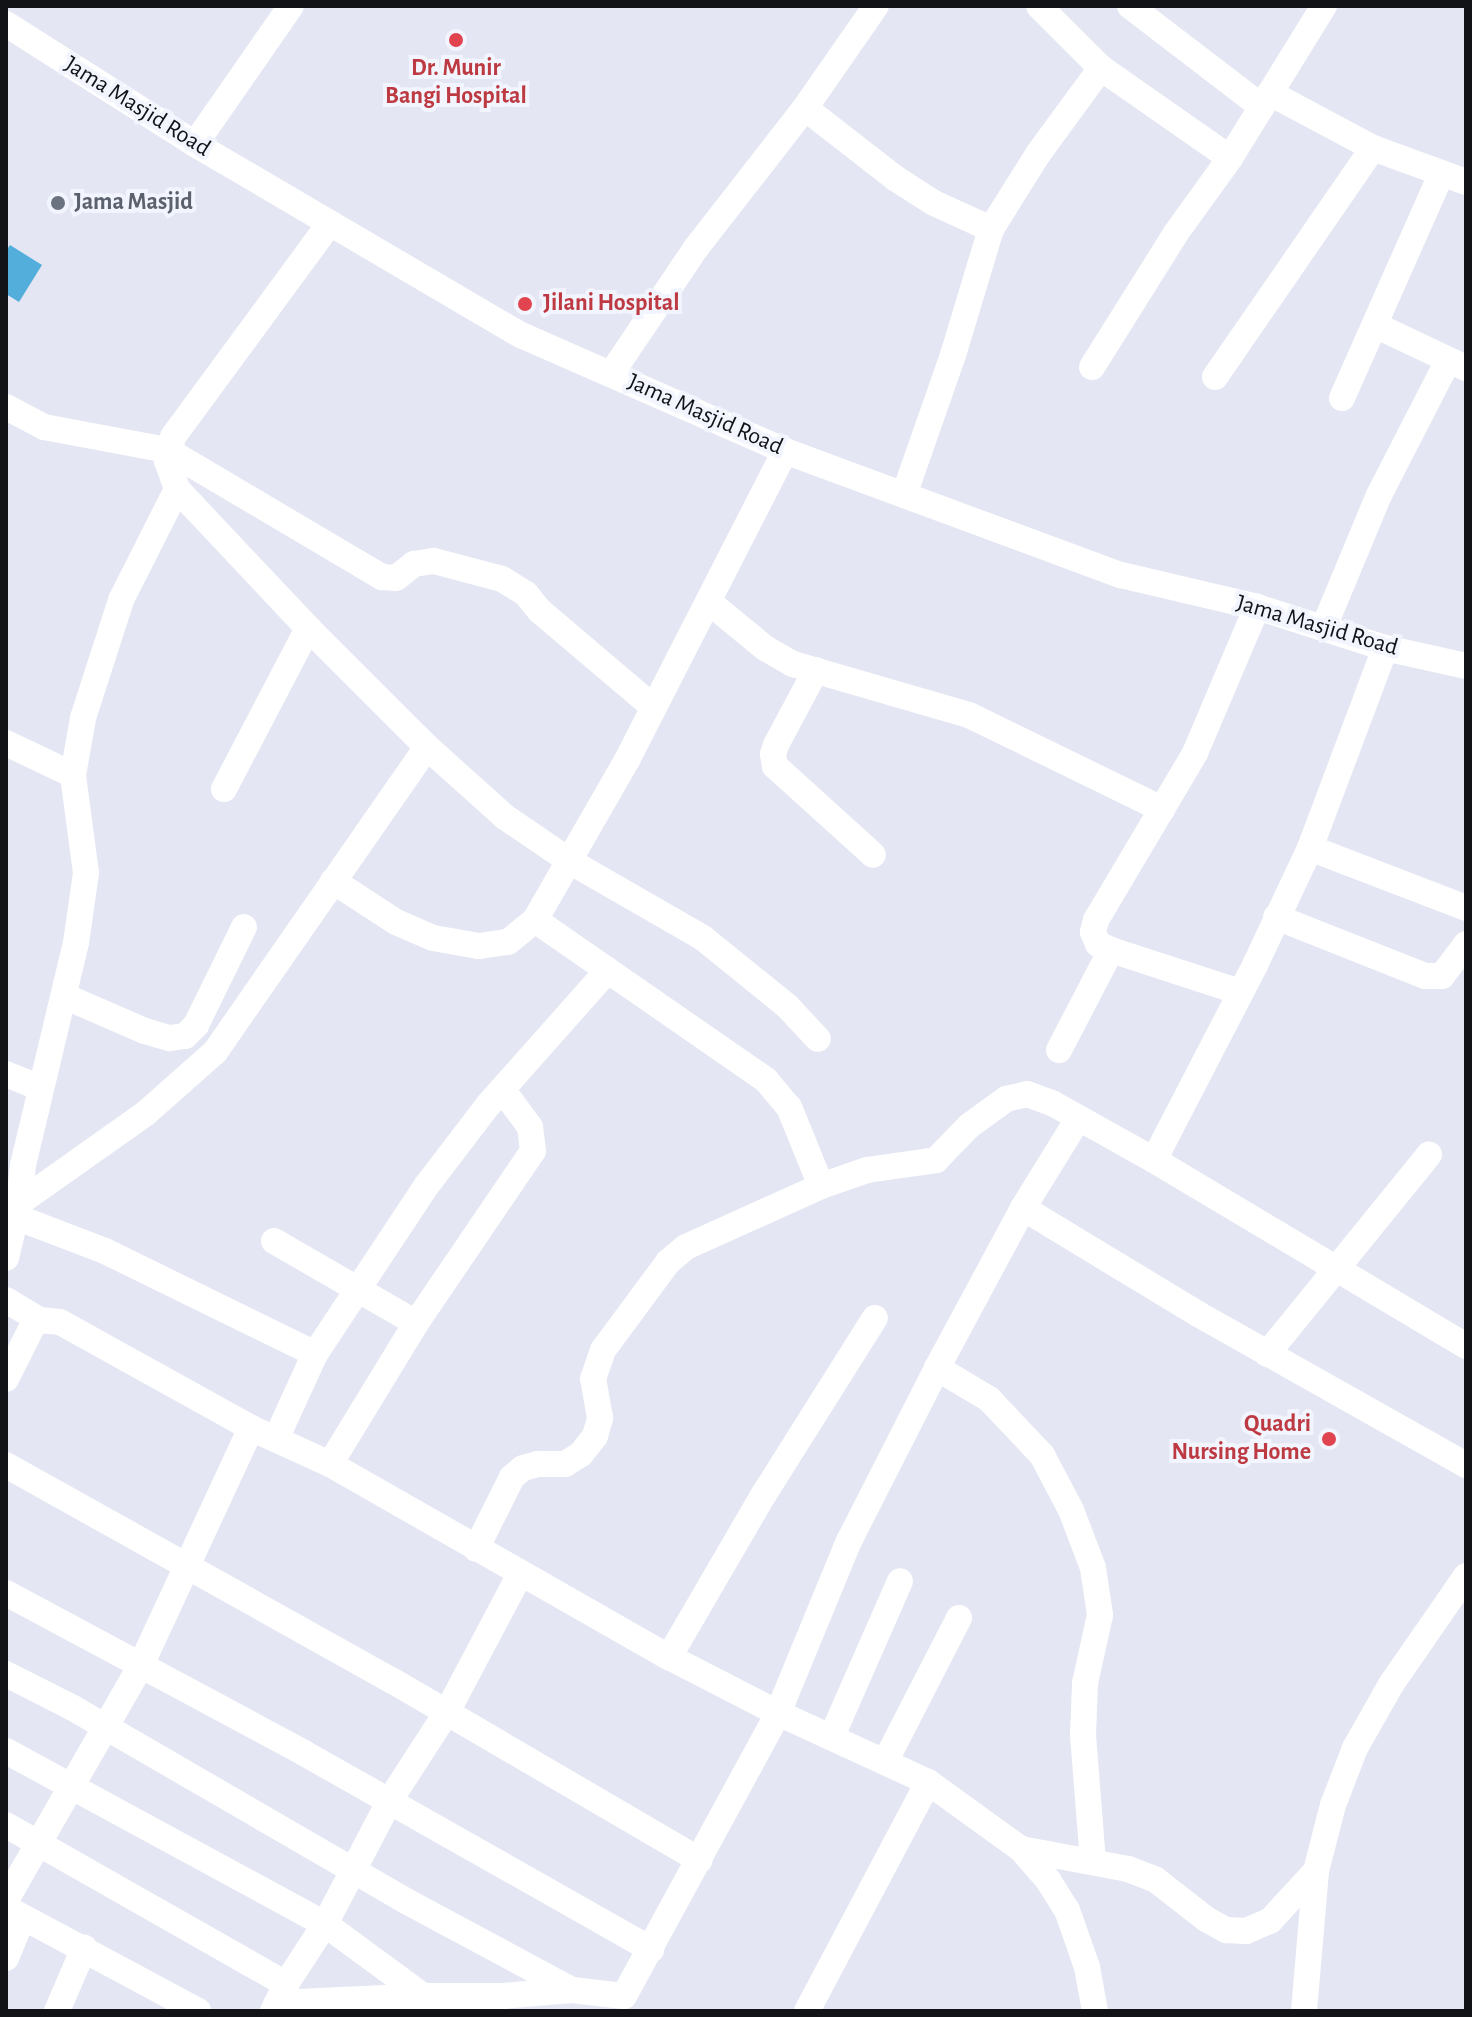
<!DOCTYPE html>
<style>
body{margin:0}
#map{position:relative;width:1472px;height:2017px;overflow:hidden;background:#e4e7f3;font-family:"Alegreya Sans",sans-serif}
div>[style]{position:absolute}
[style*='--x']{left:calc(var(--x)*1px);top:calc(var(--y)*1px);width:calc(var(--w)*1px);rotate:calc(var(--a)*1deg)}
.water>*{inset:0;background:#54aedb}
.minor>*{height:26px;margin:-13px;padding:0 13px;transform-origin:13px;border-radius:13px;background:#fff}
.dots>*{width:22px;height:22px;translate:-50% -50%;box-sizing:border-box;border:4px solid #f2f5fe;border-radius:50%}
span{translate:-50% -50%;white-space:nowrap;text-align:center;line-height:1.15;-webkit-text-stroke:8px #f2f5fe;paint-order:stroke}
.health-label{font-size:24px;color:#be3a42;font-weight:700}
.left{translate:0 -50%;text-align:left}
.right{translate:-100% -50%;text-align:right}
.street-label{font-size:24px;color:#121317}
.worship-label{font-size:24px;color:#5b616d;font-weight:700}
.frame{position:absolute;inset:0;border:8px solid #121317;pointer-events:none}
</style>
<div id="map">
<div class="water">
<div style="clip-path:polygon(10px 245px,42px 265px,19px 302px,6px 294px,6px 251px)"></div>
</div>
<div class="minor">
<div style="--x:1039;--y:6;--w:88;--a:45"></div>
<div style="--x:1101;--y:68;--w:157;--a:34.9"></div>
<div style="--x:1130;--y:6;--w:166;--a:37.4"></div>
<div style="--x:6;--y:24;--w:224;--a:32.4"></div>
<div style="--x:195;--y:144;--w:378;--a:30.4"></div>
<div style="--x:521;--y:335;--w:288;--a:23.7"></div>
<div style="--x:785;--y:451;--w:358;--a:20.3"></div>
<div style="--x:1121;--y:575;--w:140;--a:13.2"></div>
<div style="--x:1257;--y:607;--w:134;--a:17.8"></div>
<div style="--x:1385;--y:648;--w:83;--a:12.5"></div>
<div style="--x:1270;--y:93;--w:117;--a:28.1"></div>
<div style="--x:1373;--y:148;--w:99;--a:20.1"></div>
<div style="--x:805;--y:108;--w:114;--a:37.9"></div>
<div style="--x:895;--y:178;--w:46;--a:32.7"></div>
<div style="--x:934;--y:203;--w:63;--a:24.5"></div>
<div style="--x:195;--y:144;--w:168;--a:-55.2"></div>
<div style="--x:330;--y:223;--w:265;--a:126.3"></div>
<div style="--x:173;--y:437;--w:25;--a:104"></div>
<div style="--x:167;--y:461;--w:30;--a:70"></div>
<div style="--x:177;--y:489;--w:191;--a:46.7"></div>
<div style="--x:308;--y:628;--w:168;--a:45"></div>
<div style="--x:427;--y:747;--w:105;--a:41.9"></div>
<div style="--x:505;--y:817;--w:80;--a:34.3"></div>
<div style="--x:571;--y:862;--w:152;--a:29.9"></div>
<div style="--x:703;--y:938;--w:108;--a:39"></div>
<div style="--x:787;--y:1006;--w:45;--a:46.8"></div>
<div style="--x:1375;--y:325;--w:101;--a:25.3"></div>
<div style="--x:1092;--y:367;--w:158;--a:-57.9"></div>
<div style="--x:1176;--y:233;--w:92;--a:-54.2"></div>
<div style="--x:1230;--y:158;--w:179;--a:-58.3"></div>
<div style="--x:611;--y:374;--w:152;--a:-56"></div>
<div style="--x:696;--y:248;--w:177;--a:-52.1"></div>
<div style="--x:805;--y:108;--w:124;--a:-55.2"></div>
<div style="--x:1215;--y:377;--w:278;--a:-55.4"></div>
<div style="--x:1342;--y:398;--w:244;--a:-66.1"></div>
<div style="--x:6;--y:407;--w:43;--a:27.8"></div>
<div style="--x:44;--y:427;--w:125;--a:10.6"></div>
<div style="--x:167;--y:450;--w:250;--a:30.6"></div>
<div style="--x:382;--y:577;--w:14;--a:4"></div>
<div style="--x:396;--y:578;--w:23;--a:-38"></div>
<div style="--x:414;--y:564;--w:20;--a:-9"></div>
<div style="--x:434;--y:561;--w:70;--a:14.8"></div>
<div style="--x:502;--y:579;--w:28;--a:32"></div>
<div style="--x:526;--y:594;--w:22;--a:51"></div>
<div style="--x:540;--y:611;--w:147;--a:40.3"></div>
<div style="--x:904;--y:495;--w:148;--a:-70.7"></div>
<div style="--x:953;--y:355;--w:132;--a:-73.2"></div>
<div style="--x:991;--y:229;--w:89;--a:-57.9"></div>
<div style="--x:1038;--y:154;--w:107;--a:-53.8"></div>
<div style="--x:709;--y:602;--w:72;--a:39.4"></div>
<div style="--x:765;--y:648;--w:32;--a:30"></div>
<div style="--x:793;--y:664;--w:183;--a:16.2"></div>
<div style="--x:969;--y:715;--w:215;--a:26"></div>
<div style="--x:1324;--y:627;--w:143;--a:-67.4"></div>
<div style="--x:1379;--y:495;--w:151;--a:-62.8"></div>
<div style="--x:816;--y:670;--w:85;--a:118.1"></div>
<div style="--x:776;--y:745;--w:9;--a:108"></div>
<div style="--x:773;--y:754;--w:12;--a:81"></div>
<div style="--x:775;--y:766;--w:132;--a:42.2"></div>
<div style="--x:6;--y:743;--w:74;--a:25.5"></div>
<div style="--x:224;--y:789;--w:182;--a:-62.4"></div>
<div style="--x:1310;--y:848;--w:167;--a:21"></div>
<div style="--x:333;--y:881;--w:75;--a:33.1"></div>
<div style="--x:396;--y:922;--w:40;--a:23.4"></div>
<div style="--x:433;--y:938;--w:47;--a:9.9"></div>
<div style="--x:479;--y:946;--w:29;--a:-8"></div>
<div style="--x:508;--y:942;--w:35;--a:-39"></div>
<div style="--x:535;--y:920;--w:185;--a:-60.1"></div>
<div style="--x:627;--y:760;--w:347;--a:-62.9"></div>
<div style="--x:1276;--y:917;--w:160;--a:21.6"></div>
<div style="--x:1425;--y:976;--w:17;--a:0"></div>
<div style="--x:1442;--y:976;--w:40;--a:-53"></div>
<div style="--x:535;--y:920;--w:281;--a:34.7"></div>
<div style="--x:766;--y:1080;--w:35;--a:50"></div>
<div style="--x:789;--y:1107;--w:85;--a:67.9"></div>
<div style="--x:1111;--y:950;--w:14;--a:-155"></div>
<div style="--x:1098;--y:944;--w:13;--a:-113"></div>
<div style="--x:1093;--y:932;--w:12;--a:-76"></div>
<div style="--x:1096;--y:920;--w:194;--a:-59.3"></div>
<div style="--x:1195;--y:753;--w:159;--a:-67"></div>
<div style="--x:64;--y:996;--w:88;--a:23.4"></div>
<div style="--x:145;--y:1031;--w:26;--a:16"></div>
<div style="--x:170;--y:1038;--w:15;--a:-8"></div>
<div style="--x:185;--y:1036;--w:16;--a:-45"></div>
<div style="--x:196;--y:1025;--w:109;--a:-63.9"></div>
<div style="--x:1059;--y:1050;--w:113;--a:-62.5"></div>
<div style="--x:1111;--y:950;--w:136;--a:18"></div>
<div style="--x:6;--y:1074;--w:37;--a:22"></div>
<div style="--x:1154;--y:1160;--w:220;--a:-62.6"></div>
<div style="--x:1255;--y:965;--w:129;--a:-64.8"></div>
<div style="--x:1310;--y:848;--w:214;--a:-69.4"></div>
<div style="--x:11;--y:1199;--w:9;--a:27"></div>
<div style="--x:19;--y:1203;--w:156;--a:-35.3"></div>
<div style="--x:146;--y:1113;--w:92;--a:-41.5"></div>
<div style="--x:215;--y:1052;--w:371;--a:-55.2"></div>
<div style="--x:1023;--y:1208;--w:205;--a:31.2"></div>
<div style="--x:1198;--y:1314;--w:308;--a:29.4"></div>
<div style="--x:16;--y:1217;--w:95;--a:20.9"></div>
<div style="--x:105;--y:1251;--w:234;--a:26.1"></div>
<div style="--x:274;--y:1241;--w:164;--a:30"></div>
<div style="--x:6;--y:1258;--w:57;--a:-76.7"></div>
<div style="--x:19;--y:1203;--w:38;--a:-84"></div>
<div style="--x:23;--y:1165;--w:228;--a:-76.6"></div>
<div style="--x:76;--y:943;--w:71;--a:-81.9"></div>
<div style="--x:86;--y:873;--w:99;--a:-97.6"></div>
<div style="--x:73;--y:775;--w:58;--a:-80"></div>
<div style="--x:83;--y:718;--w:124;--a:-72.1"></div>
<div style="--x:121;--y:600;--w:124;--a:-63.2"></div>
<div style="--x:6;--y:1300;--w:39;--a:31"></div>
<div style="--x:1267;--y:1354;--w:257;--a:-50.9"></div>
<div style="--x:937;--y:1368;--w:61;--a:30.8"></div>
<div style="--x:989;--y:1399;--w:77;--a:46.6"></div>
<div style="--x:1042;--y:1455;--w:62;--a:62.2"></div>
<div style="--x:1071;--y:1510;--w:62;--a:69.2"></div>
<div style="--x:1093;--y:1568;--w:48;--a:81.5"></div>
<div style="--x:1100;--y:1615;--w:70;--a:102.4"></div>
<div style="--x:1085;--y:1683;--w:52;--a:92.2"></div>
<div style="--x:1083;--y:1735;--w:127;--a:85.5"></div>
<div style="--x:6;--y:1379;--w:58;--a:-63.4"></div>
<div style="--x:32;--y:1327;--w:10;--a:-45"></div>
<div style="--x:39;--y:1320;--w:21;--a:5"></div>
<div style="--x:60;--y:1322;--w:218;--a:29"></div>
<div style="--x:251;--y:1428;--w:87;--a:24.5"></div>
<div style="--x:330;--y:1464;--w:390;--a:29.7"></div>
<div style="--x:669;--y:1657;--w:123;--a:27.2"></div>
<div style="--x:778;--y:1713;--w:165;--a:24.7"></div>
<div style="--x:928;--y:1782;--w:115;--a:35.8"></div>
<div style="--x:1021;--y:1849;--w:41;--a:48.9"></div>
<div style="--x:1048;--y:1880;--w:36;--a:58"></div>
<div style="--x:1067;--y:1910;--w:60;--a:70.7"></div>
<div style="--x:1087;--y:1967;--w:45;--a:79.7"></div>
<div style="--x:276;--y:1439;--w:94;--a:-65.4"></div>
<div style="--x:315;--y:1354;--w:203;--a:-56.5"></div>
<div style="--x:427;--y:1185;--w:102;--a:-52.6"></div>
<div style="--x:489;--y:1104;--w:179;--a:-48.4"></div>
<div style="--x:330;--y:1464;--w:165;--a:-58.6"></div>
<div style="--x:416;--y:1323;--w:208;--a:-55.8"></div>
<div style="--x:533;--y:1151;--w:24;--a:-97"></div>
<div style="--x:530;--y:1127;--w:47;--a:-126.4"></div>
<div style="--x:6;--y:1465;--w:443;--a:29.2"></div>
<div style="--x:393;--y:1681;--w:355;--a:30.3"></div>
<div style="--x:476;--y:1549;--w:80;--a:-63.4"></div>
<div style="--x:512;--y:1477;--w:14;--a:-39"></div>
<div style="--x:523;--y:1468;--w:16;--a:-15"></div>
<div style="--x:538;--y:1464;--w:27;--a:0"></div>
<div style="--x:565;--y:1464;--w:19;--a:-32"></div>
<div style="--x:581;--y:1454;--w:23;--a:-52"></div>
<div style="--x:595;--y:1436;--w:19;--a:-74"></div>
<div style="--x:600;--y:1418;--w:40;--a:-100"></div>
<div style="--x:593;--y:1379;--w:31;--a:-71"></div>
<div style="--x:603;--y:1350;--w:109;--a:-53.5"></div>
<div style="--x:668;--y:1262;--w:23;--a:-40"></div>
<div style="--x:686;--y:1247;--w:148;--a:-24.3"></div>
<div style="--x:821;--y:1186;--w:49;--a:-19.2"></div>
<div style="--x:867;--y:1170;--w:70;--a:-8.2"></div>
<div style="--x:936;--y:1160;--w:47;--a:-45.9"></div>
<div style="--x:969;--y:1126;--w:46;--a:-36.1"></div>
<div style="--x:1006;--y:1099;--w:22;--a:-13"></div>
<div style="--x:1027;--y:1094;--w:27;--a:20"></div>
<div style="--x:1052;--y:1103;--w:117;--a:29.2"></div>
<div style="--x:1154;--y:1160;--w:363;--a:30.8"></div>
<div style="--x:6;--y:1593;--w:338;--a:28.2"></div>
<div style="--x:304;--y:1753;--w:399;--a:29.5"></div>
<div style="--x:669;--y:1657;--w:189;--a:-59.8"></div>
<div style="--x:764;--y:1494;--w:208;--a:-57.8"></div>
<div style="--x:6;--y:1674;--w:75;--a:26.9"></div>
<div style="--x:73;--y:1708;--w:385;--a:30.1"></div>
<div style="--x:406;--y:1901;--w:188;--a:28.2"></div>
<div style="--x:832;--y:1736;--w:169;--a:-66.3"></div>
<div style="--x:6;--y:1751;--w:363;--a:28.5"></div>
<div style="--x:325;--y:1924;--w:122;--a:36.3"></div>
<div style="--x:885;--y:1762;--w:162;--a:-62.8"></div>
<div style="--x:6;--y:1825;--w:322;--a:29.6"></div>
<div style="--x:1021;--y:1849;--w:109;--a:10.6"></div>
<div style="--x:1128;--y:1869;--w:30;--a:21"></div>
<div style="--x:1156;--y:1880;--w:63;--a:38"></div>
<div style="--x:1206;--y:1919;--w:23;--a:29"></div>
<div style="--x:1226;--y:1930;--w:20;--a:3"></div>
<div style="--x:1246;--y:1931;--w:26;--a:-23"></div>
<div style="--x:1270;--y:1921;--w:68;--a:-47.4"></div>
<div style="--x:6;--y:1900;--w:271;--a:-60.1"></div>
<div style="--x:141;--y:1665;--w:261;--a:-65.1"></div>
<div style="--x:6;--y:1908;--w:218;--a:28.2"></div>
<div style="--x:6;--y:1958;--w:44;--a:-67.5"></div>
<div style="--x:277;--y:2003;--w:146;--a:-2.7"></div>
<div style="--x:423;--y:1996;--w:80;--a:0"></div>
<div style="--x:503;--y:1996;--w:69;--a:-5"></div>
<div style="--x:572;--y:1990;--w:52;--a:6.6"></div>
<div style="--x:624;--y:1996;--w:322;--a:-61.4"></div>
<div style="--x:778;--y:1713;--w:186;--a:-67.6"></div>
<div style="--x:849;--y:1541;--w:194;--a:-63"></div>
<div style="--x:937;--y:1368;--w:182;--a:-61.7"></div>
<div style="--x:1023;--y:1208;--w:105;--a:-58.3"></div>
<div style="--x:57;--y:2011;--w:69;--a:-66.8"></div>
<div style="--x:273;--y:2011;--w:30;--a:-64"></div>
<div style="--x:286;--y:1984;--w:72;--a:-57"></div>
<div style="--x:325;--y:1924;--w:140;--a:-62.3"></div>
<div style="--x:390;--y:1800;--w:105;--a:-57.1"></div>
<div style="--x:447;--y:1712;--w:156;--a:-62.1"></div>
<div style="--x:807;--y:2011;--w:259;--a:-62.1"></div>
<div style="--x:1304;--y:2011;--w:141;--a:-85.1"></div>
<div style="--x:1316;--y:1871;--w:68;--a:-75.6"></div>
<div style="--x:1333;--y:1805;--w:61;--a:-68.9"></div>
<div style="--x:1355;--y:1748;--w:75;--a:-60.4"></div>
<div style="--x:1392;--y:1683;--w:130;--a:-55.3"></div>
</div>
<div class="dots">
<div style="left:456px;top:40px;background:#e0444e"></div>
<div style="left:58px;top:203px;background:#6b7280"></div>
<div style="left:525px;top:304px;background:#e0444e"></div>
<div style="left:1329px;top:1439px;background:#e0444e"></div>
</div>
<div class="health-label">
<span style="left:456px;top:83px">Dr. Munir<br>Bangi Hospital</span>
<span class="left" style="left:543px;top:304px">Jilani Hospital</span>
<span class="right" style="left:1311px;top:1439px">Quadri<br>Nursing Home</span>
</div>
<div class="street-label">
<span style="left:137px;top:107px;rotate:32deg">Jama Masjid Road</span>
<span style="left:705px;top:415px;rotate:24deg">Jama Masjid Road</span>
<span style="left:1317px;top:626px;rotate:16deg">Jama Masjid Road</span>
</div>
<div class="worship-label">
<span class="left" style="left:74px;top:203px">Jama Masjid</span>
</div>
<div class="frame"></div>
</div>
